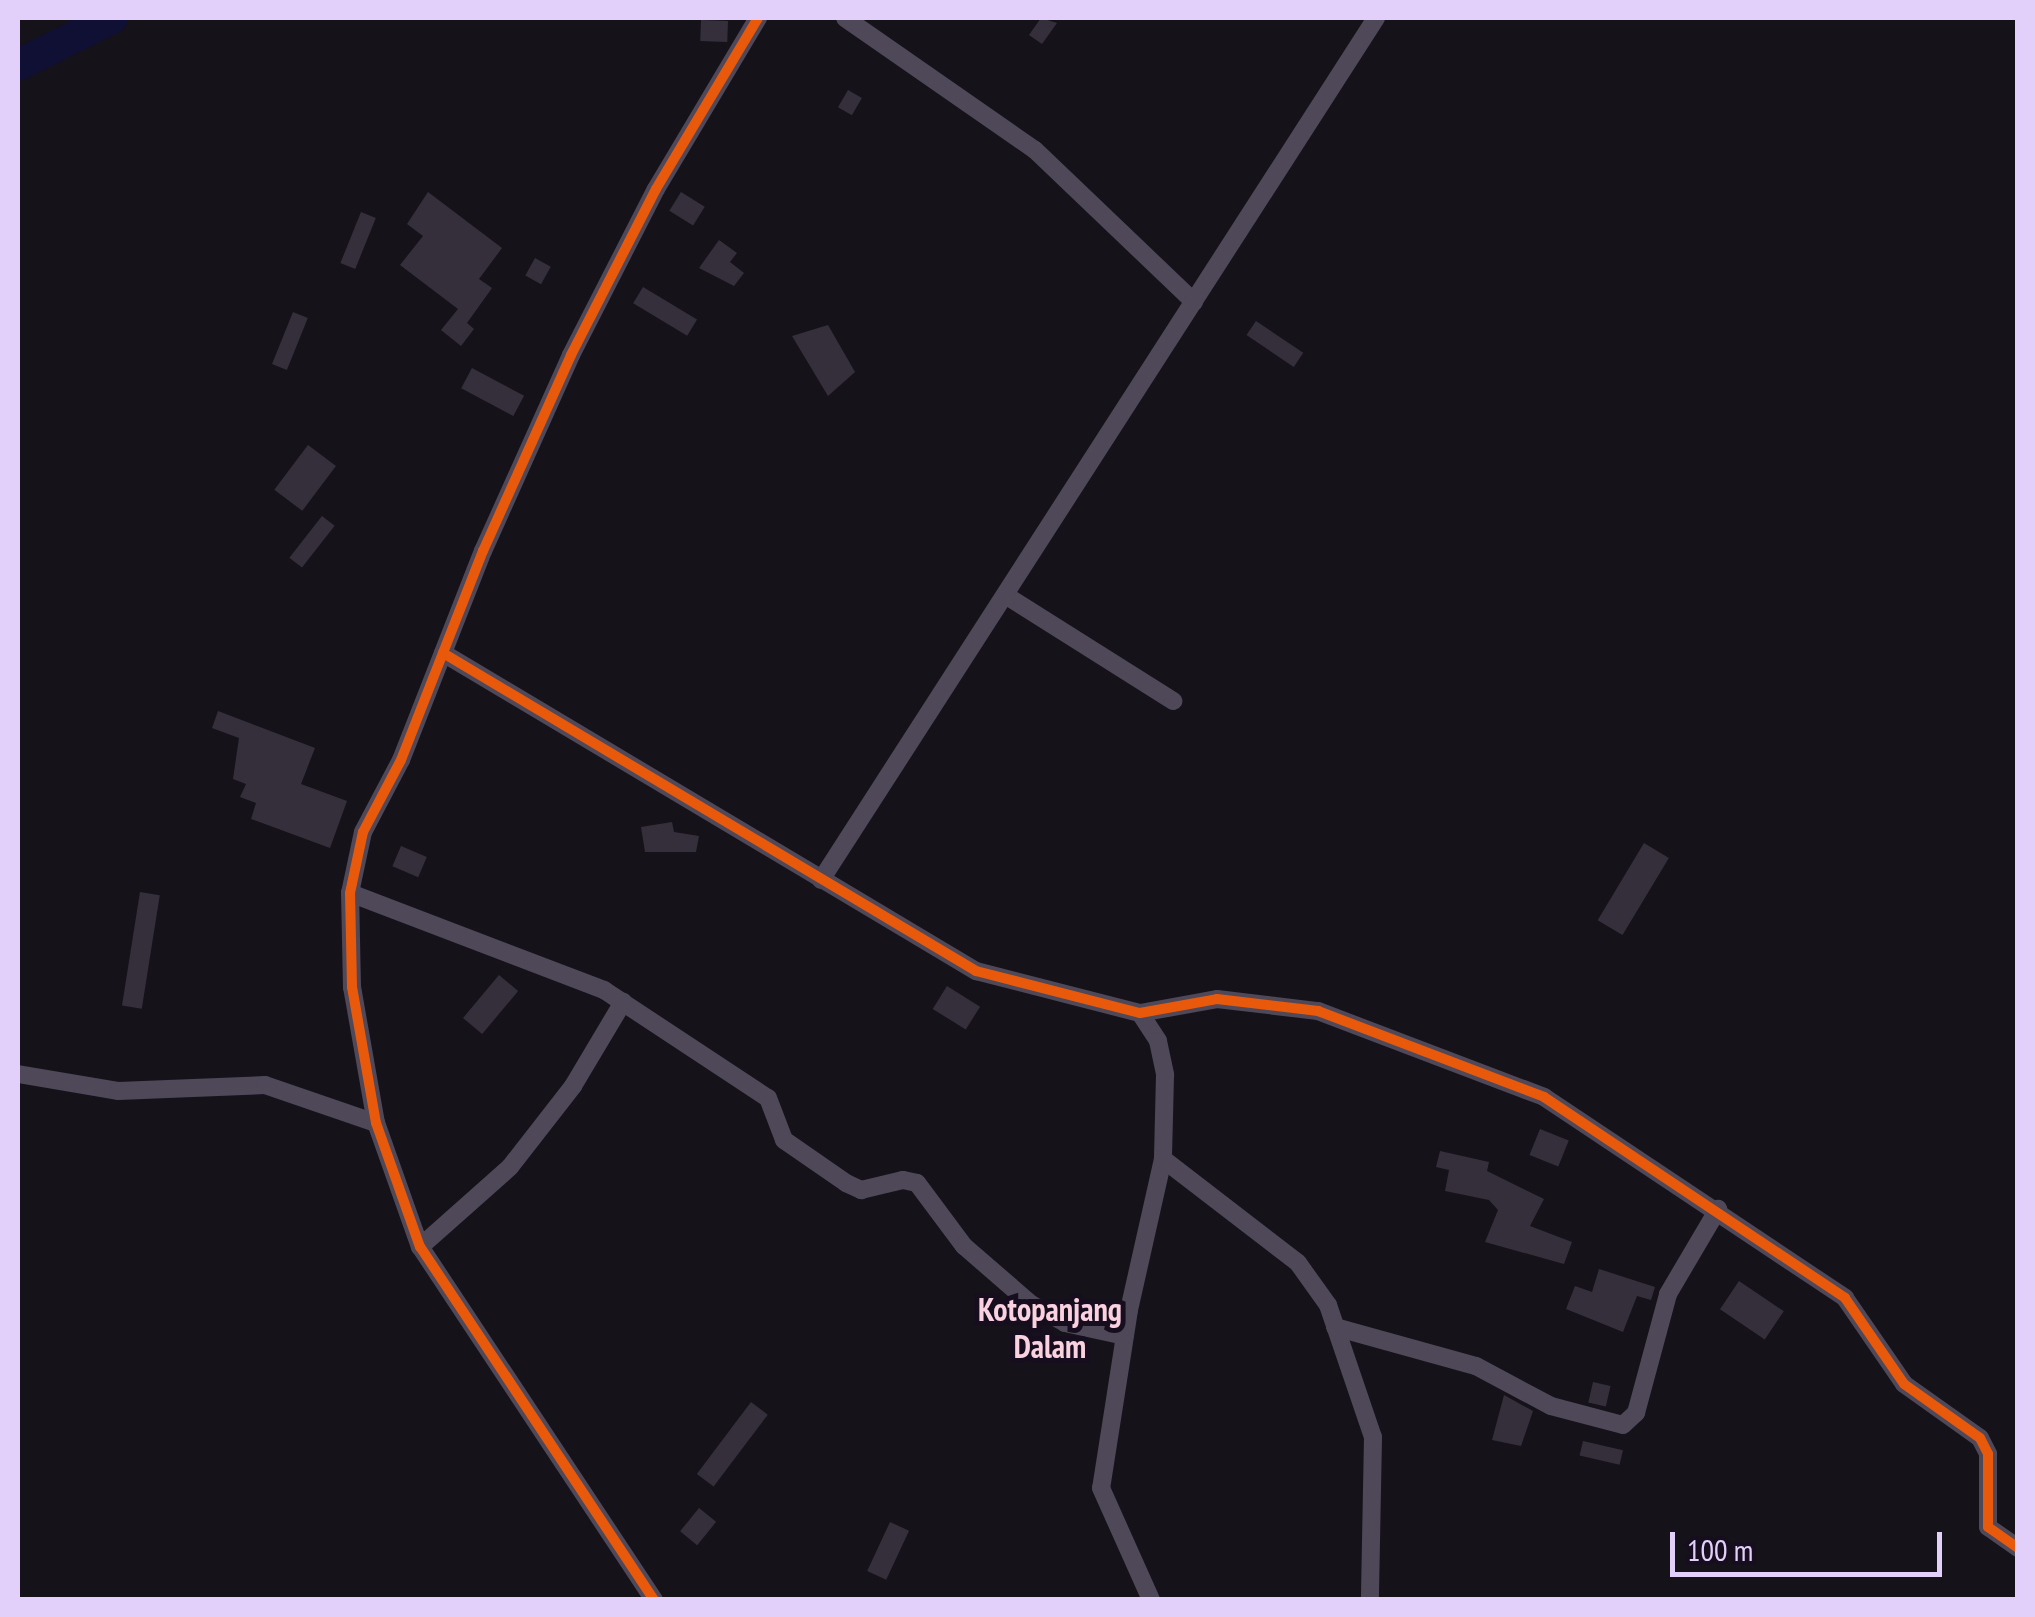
<!DOCTYPE html>
<style>
body{margin:0}
#map{position:relative;width:2035px;height:1617px;overflow:hidden;background:#16121a;font-family:"PT Sans Narrow",sans-serif}
div>[style]{position:absolute}
[style*='--x']{left:calc(var(--x)*1px);top:calc(var(--y)*1px);width:calc(var(--w)*1px);rotate:calc(var(--a)*1deg)}
.river>*{height:32px;margin:-16px;padding:0 16px;transform-origin:16px;border-radius:16px;background:#0f1034}
.building>*{inset:0;background:#352f3c;transform-origin:0 0}
.minor>*{height:18px;margin:-9px;padding:0 9px;transform-origin:9px;border-radius:9px;background:#4e4859}
.cycleway>*{height:10px;margin:-5px;padding:0 5px;transform-origin:5px;border-radius:5px;background:#e8590c}
span{translate:-50% -50%;white-space:nowrap;text-align:center;line-height:1.15;-webkit-text-stroke:10px #160e1e;paint-order:stroke}
.quarter-label{font-size:32px;color:#fad2df;font-weight:700}
.frame{position:absolute;inset:0;border:20px solid #e2d0fa;pointer-events:none}
.scale{position:absolute;left:1670px;top:1532px;width:272px;height:45px;box-sizing:border-box;border:5px solid #e2d0fa;border-top:0;padding-left:12px;font-size:30px;line-height:35px;white-space:nowrap;color:#e2d0fa;-webkit-text-stroke:8px #160e1e;paint-order:stroke}
</style>
<div id="map">
<div class="river">
<div style="--x:18;--y:65;--w:105;--a:-26.6"></div>
</div>
<div class="building">
<div style="clip-path:polygon(1041px 18px,1057px 23px,1042px 44px,1029px 35px)"></div>
<div style="left:701px;top:20px;width:27px;height:21px;rotate:2deg"></div>
<div style="left:848px;top:90px;width:16px;height:20px;rotate:30deg"></div>
<div style="clip-path:polygon(428px 192px,502px 248px,479px 279px,492px 288px,467px 323px,474px 329px,461px 346px,441px 330px,458px 309px,400px 265px,423px 236px,407px 224px)"></div>
<div style="left:681px;top:192px;width:28px;height:22px;rotate:32deg"></div>
<div style="left:361px;top:212px;width:16px;height:55px;rotate:22deg"></div>
<div style="clip-path:polygon(719px 240px,737px 253px,730px 262px,744px 273px,734px 286px,699px 268px)"></div>
<div style="left:535px;top:258px;width:18px;height:20px;rotate:29deg"></div>
<div style="left:643px;top:287px;width:63px;height:19px;rotate:31deg"></div>
<div style="left:293px;top:312px;width:16px;height:56px;rotate:22deg"></div>
<div style="left:1256px;top:321px;width:57px;height:17px;rotate:34deg"></div>
<div style="clip-path:polygon(828px 325px,855px 372px,828px 396px,792px 336px)"></div>
<div style="left:472px;top:368px;width:59px;height:23px;rotate:28deg"></div>
<div style="left:308px;top:445px;width:35px;height:56px;rotate:37deg"></div>
<div style="left:322px;top:516px;width:16px;height:53px;rotate:38deg"></div>
<div style="clip-path:polygon(218px 711px,315px 748px,301px 784px,347px 801px,330px 848px,251px 819px,256px 803px,240px 797px,246px 784px,233px 779px,239px 738px,212px 728px)"></div>
<div style="clip-path:polygon(672px 822px,674px 832px,699px 836px,696px 852px,645px 852px,641px 827px)"></div>
<div style="left:1644px;top:843px;width:29px;height:90px;rotate:31deg"></div>
<div style="left:401px;top:846px;width:28px;height:22px;rotate:23deg"></div>
<div style="left:140px;top:892px;width:20px;height:115px;rotate:9deg"></div>
<div style="left:499px;top:975px;width:25px;height:56px;rotate:40deg"></div>
<div style="left:947px;top:986px;width:39px;height:27px;rotate:32deg"></div>
<div style="left:1540px;top:1129px;width:31px;height:28px;rotate:22deg"></div>
<div style="clip-path:polygon(1440px 1151px,1489px 1162px,1487px 1171px,1544px 1199px,1530px 1226px,1572px 1242px,1564px 1264px,1485px 1242px,1498px 1210px,1489px 1200px,1445px 1191px,1449px 1170px,1436px 1167px)"></div>
<div style="clip-path:polygon(1599px 1269px,1655px 1287px,1651px 1300px,1637px 1296px,1623px 1332px,1566px 1309px,1575px 1286px,1592px 1292px)"></div>
<div style="left:1739px;top:1281px;width:54px;height:34px;rotate:34deg"></div>
<div style="left:1593px;top:1382px;width:18px;height:21px;rotate:13deg"></div>
<div style="clip-path:polygon(1504px 1395px,1533px 1411px,1521px 1446px,1492px 1440px)"></div>
<div style="left:751px;top:1402px;width:21px;height:90px;rotate:37deg"></div>
<div style="left:1583px;top:1441px;width:41px;height:15px;rotate:13deg"></div>
<div style="left:699px;top:1508px;width:22px;height:30px;rotate:39deg"></div>
<div style="left:890px;top:1522px;width:21px;height:54px;rotate:25deg"></div>
</div>
<div class="minor">
<div style="--x:845;--y:18;--w:231;--a:34.8"></div>
<div style="--x:1035;--y:150;--w:220;--a:43.7"></div>
<div style="--x:1005;--y:595;--w:199;--a:32.2"></div>
<div style="--x:443;--y:653;--w:621;--a:30.82"></div>
<div style="--x:976;--y:971;--w:169;--a:14.4"></div>
<div style="--x:1140;--y:1013;--w:78;--a:-10.3"></div>
<div style="--x:1217;--y:999;--w:102;--a:6.8"></div>
<div style="--x:1318;--y:1011;--w:242;--a:20.8"></div>
<div style="--x:1544;--y:1097;--w:362;--a:33.7"></div>
<div style="--x:1845;--y:1298;--w:104;--a:55.5"></div>
<div style="--x:1904;--y:1384;--w:93;--a:35.4"></div>
<div style="--x:1980;--y:1438;--w:18;--a:63"></div>
<div style="--x:1988;--y:1454;--w:73;--a:90"></div>
<div style="--x:1988;--y:1527;--w:37;--a:35"></div>
<div style="--x:821;--y:880;--w:1025;--a:-57.22"></div>
<div style="--x:350;--y:893;--w:272;--a:20.9"></div>
<div style="--x:604;--y:990;--w:196;--a:33.4"></div>
<div style="--x:768;--y:1098;--w:45;--a:69.1"></div>
<div style="--x:784;--y:1140;--w:75;--a:34.7"></div>
<div style="--x:846;--y:1183;--w:17;--a:25"></div>
<div style="--x:861;--y:1190;--w:43;--a:-13.4"></div>
<div style="--x:903;--y:1180;--w:14;--a:12"></div>
<div style="--x:917;--y:1183;--w:79;--a:53.3"></div>
<div style="--x:964;--y:1246;--w:89;--a:40.9"></div>
<div style="--x:1031;--y:1304;--w:39;--a:29"></div>
<div style="--x:1065;--y:1323;--w:61;--a:12.2"></div>
<div style="--x:1140;--y:1013;--w:33;--a:57"></div>
<div style="--x:1158;--y:1041;--w:35;--a:78"></div>
<div style="--x:1165;--y:1075;--w:84;--a:91.4"></div>
<div style="--x:1163;--y:1159;--w:155;--a:102.7"></div>
<div style="--x:1129;--y:1310;--w:180;--a:98.9"></div>
<div style="--x:1101;--y:1488;--w:123;--a:65.9"></div>
<div style="--x:18;--y:1074;--w:101;--a:9.6"></div>
<div style="--x:118;--y:1091;--w:147;--a:-2.3"></div>
<div style="--x:265;--y:1085;--w:117;--a:18.9"></div>
<div style="--x:1163;--y:1159;--w:170;--a:37.6"></div>
<div style="--x:1298;--y:1263;--w:52;--a:54.5"></div>
<div style="--x:1328;--y:1305;--w:139;--a:71.2"></div>
<div style="--x:1373;--y:1437;--w:163;--a:91.1"></div>
<div style="--x:420;--y:1247;--w:120;--a:-41.6"></div>
<div style="--x:510;--y:1167;--w:103;--a:-52.1"></div>
<div style="--x:573;--y:1086;--w:98;--a:-59.2"></div>
<div style="--x:1335;--y:1327;--w:146;--a:15.5"></div>
<div style="--x:1476;--y:1366;--w:85;--a:28.1"></div>
<div style="--x:1551;--y:1406;--w:74;--a:14.8"></div>
<div style="--x:1623;--y:1425;--w:18;--a:-43"></div>
<div style="--x:1636;--y:1413;--w:123;--a:-74.9"></div>
<div style="--x:1668;--y:1294;--w:99;--a:-59.5"></div>
<div style="--x:654;--y:1600;--w:424;--a:-123.5"></div>
<div style="--x:420;--y:1247;--w:132;--a:-109.5"></div>
<div style="--x:376;--y:1123;--w:138;--a:-100"></div>
<div style="--x:352;--y:987;--w:94;--a:-91.2"></div>
<div style="--x:350;--y:893;--w:62;--a:-78"></div>
<div style="--x:363;--y:832;--w:81;--a:-62.2"></div>
<div style="--x:401;--y:760;--w:225;--a:-68.6"></div>
<div style="--x:483;--y:551;--w:215;--a:-65.8"></div>
<div style="--x:571;--y:355;--w:186;--a:-62.9"></div>
<div style="--x:656;--y:189;--w:199;--a:-59.2"></div>
</div>
<div class="cycleway">
<div style="--x:443;--y:653;--w:621;--a:30.82"></div>
<div style="--x:976;--y:971;--w:169;--a:14.4"></div>
<div style="--x:1140;--y:1013;--w:78;--a:-10.3"></div>
<div style="--x:1217;--y:999;--w:102;--a:6.8"></div>
<div style="--x:1318;--y:1011;--w:242;--a:20.8"></div>
<div style="--x:1544;--y:1097;--w:362;--a:33.7"></div>
<div style="--x:1845;--y:1298;--w:104;--a:55.5"></div>
<div style="--x:1904;--y:1384;--w:93;--a:35.4"></div>
<div style="--x:1980;--y:1438;--w:18;--a:63"></div>
<div style="--x:1988;--y:1454;--w:73;--a:90"></div>
<div style="--x:1988;--y:1527;--w:37;--a:35"></div>
<div style="--x:654;--y:1600;--w:424;--a:-123.5"></div>
<div style="--x:420;--y:1247;--w:132;--a:-109.5"></div>
<div style="--x:376;--y:1123;--w:138;--a:-100"></div>
<div style="--x:352;--y:987;--w:94;--a:-91.2"></div>
<div style="--x:350;--y:893;--w:62;--a:-78"></div>
<div style="--x:363;--y:832;--w:81;--a:-62.2"></div>
<div style="--x:401;--y:760;--w:225;--a:-68.6"></div>
<div style="--x:483;--y:551;--w:215;--a:-65.8"></div>
<div style="--x:571;--y:355;--w:186;--a:-62.9"></div>
<div style="--x:656;--y:189;--w:199;--a:-59.2"></div>
</div>
<div class="quarter-label">
<span style="left:1050px;top:1328px">Kotopanjang<br>Dalam</span>
</div>
<div class="frame"></div>
<div class="scale">100 m</div>
</div>
